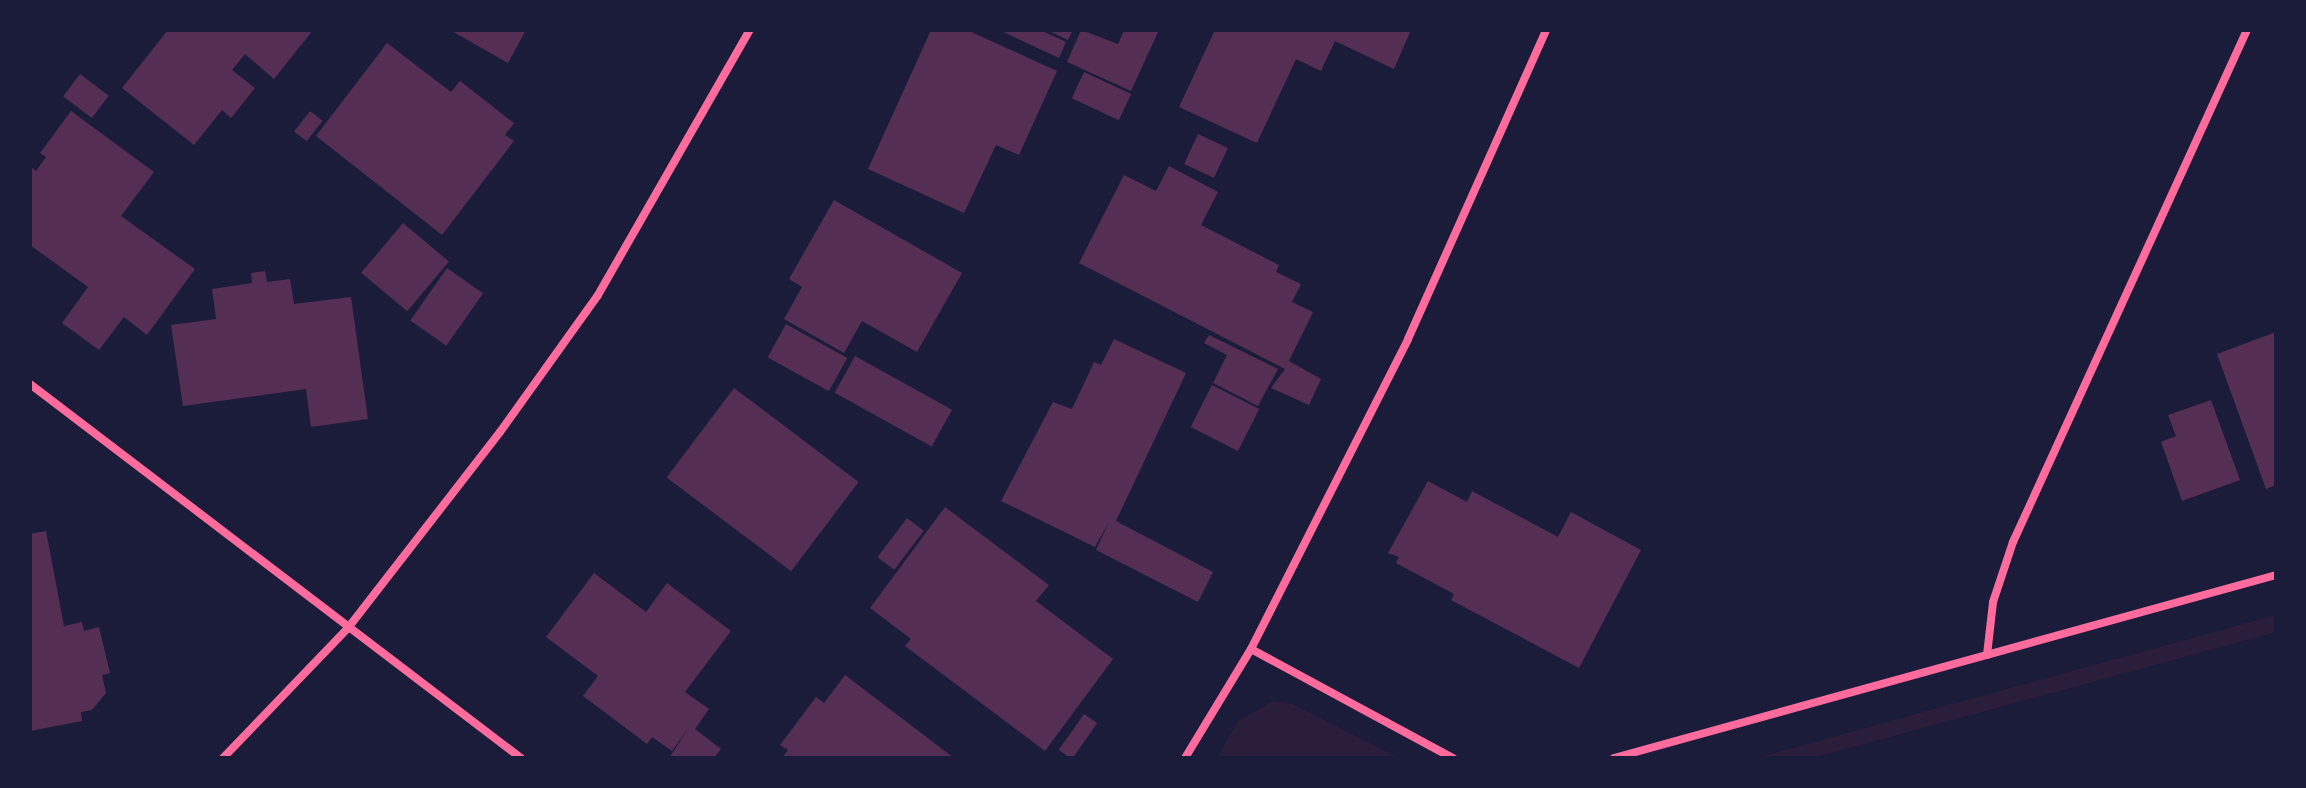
<!DOCTYPE html>
<style>
body{margin:0}
#map{position:relative;width:2306px;height:788px;overflow:hidden;background:#1b1b3a;font-family:Lora,serif}
div>[style]{position:absolute}
[style*='--x']{left:calc(var(--x)*1px);top:calc(var(--y)*1px);width:calc(var(--w)*1px);rotate:calc(var(--a)*1deg)}
.green>*{inset:0;background:#2a1e3b}
.building>*{inset:0;background:#542f53;transform-origin:0 0}
.minor>*{height:8px;margin:-4px;padding:0 4px;transform-origin:4px;border-radius:4px;background:#ff6b9d}
span{translate:-50% -50%;white-space:nowrap;text-align:center;line-height:1.15;-webkit-text-stroke:8px #1b1b3a;paint-order:stroke}
.frame{position:absolute;inset:0;border:32px solid #1b1b3a;pointer-events:none}
</style>
<div id="map">
<div class="green">
<div style="clip-path:polygon(2276px 615px,2276px 632px,1813px 758px,1756px 758px)"></div>
<div style="clip-path:polygon(1273px 701px,1292px 704px,1399px 758px,1217px 758px,1238px 721px)"></div>
</div>
<div class="building">
<div style="clip-path:polygon(168px 30px,313px 30px,274px 79px,245px 54px,232px 70px,255px 88px,231px 118px,222px 110px,194px 145px,122px 88px)"></div>
<div style="clip-path:polygon(450px 30px,526px 30px,508px 63px)"></div>
<div style="clip-path:polygon(931px 30px,967px 30px,1057px 71px,1019px 155px,996px 145px,964px 213px,868px 169px)"></div>
<div style="clip-path:polygon(999px 30px,1040px 30px,1066px 42px,1059px 58px)"></div>
<div style="clip-path:polygon(1047px 30px,1073px 30px,1068px 40px)"></div>
<div style="clip-path:polygon(1081px 30px,1118px 44px,1124px 30px,1159px 30px,1131px 91px,1067px 62px)"></div>
<div style="clip-path:polygon(1215px 30px,1411px 30px,1394px 69px,1335px 41px,1321px 71px,1296px 59px,1257px 143px,1179px 107px)"></div>
<div style="clip-path:polygon(387px 43px,451px 92px,460px 81px,514px 123px,505px 135px,514px 141px,442px 235px,316px 136px)"></div>
<div style="left:1084px;top:72px;width:52px;height:29px;rotate:25deg"></div>
<div style="left:80px;top:74px;width:36px;height:28px;rotate:37deg"></div>
<div style="clip-path:polygon(71px 111px,154px 172px,121px 216px,195px 269px,147px 335px,124px 317px,99px 350px,62px 323px,88px 287px,30px 245px,30px 166px,36px 171px,46px 157px,40px 153px)"></div>
<div style="left:310px;top:111px;width:16px;height:26px;rotate:38deg"></div>
<div style="left:1198px;top:134px;width:33px;height:33px;rotate:25deg"></div>
<div style="clip-path:polygon(1169px 166px,1218px 192px,1201px 225px,1279px 265px,1276px 272px,1301px 284px,1292px 302px,1313px 312px,1289px 361px,1321px 379px,1309px 405px,1271px 388px,1285px 369px,1079px 263px,1124px 175px,1156px 191px)"></div>
<div style="clip-path:polygon(834px 200px,962px 273px,917px 352px,862px 321px,844px 353px,784px 319px,802px 287px,789px 279px)"></div>
<div style="left:403px;top:223px;width:60px;height:65px;rotate:40deg"></div>
<div style="left:447px;top:268px;width:44px;height:64px;rotate:35deg"></div>
<div style="clip-path:polygon(265px 271px,267px 282px,290px 279px,294px 304px,351px 297px,368px 419px,311px 427px,306px 389px,183px 406px,171px 325px,216px 319px,212px 289px,252px 283px,251px 273px)"></div>
<div style="left:786px;top:324px;width:70px;height:38px;rotate:29deg"></div>
<div style="clip-path:polygon(2276px 332px,2276px 485px,2266px 489px,2217px 354px)"></div>
<div style="clip-path:polygon(1209px 335px,1278px 369px,1258px 406px,1213px 383px,1227px 355px,1204px 343px)"></div>
<div style="clip-path:polygon(1114px 339px,1186px 373px,1116px 521px,1213px 572px,1198px 602px,1096px 550px,1109px 522px,1095px 547px,1001px 501px,1053px 402px,1072px 409px,1094px 362px,1101px 365px)"></div>
<div style="left:855px;top:356px;width:111px;height:42px;rotate:29deg"></div>
<div style="left:1212px;top:385px;width:53px;height:47px;rotate:27deg"></div>
<div style="left:734px;top:388px;width:156px;height:112px;rotate:37deg"></div>
<div style="clip-path:polygon(2211px 400px,2240px 480px,2182px 501px,2161px 442px,2176px 436px,2168px 415px)"></div>
<div style="clip-path:polygon(1428px 481px,1467px 502px,1472px 491px,1558px 537px,1571px 512px,1641px 550px,1579px 668px,1451px 600px,1454px 594px,1396px 563px,1399px 557px,1388px 553px)"></div>
<div style="clip-path:polygon(945px 507px,1049px 585px,1036px 601px,1113px 659px,1045px 751px,905px 646px,911px 639px,870px 608px)"></div>
<div style="left:907px;top:518px;width:21px;height:49px;rotate:37deg"></div>
<div style="clip-path:polygon(46px 531px,64px 626px,82px 622px,84px 631px,99px 627px,110px 673px,102px 675px,106px 693px,92px 710px,81px 712px,82px 721px,30px 731px,30px 534px)"></div>
<div style="clip-path:polygon(594px 573px,646px 612px,667px 583px,731px 631px,685px 692px,709px 709px,695px 729px,721px 749px,714px 758px,669px 758px,691px 725px,672px 751px,652px 737px,647px 744px,583px 696px,598px 676px,546px 637px)"></div>
<div style="clip-path:polygon(845px 675px,954px 758px,782px 758px,788px 750px,780px 745px,816px 697px,824px 703px)"></div>
<div style="left:1084px;top:714px;width:16px;height:44px;rotate:35deg"></div>
</div>
<div class="minor">
<div style="--x:30;--y:384;--w:617;--a:37.3"></div>
<div style="--x:1251;--y:649;--w:230;--a:28.4"></div>
<div style="--x:1987;--y:655;--w:53;--a:-83.5"></div>
<div style="--x:1993;--y:602;--w:63;--a:-71.6"></div>
<div style="--x:2013;--y:542;--w:563;--a:-65.44"></div>
<div style="--x:223;--y:758;--w:180;--a:-46.1"></div>
<div style="--x:348;--y:628;--w:248;--a:-52.2"></div>
<div style="--x:500;--y:432;--w:168;--a:-54.4"></div>
<div style="--x:598;--y:295;--w:305;--a:-60.2"></div>
<div style="--x:1185;--y:758;--w:127;--a:-58.8"></div>
<div style="--x:1251;--y:649;--w:347;--a:-63.1"></div>
<div style="--x:1408;--y:339;--w:338;--a:-65.9"></div>
<div style="--x:1614;--y:758;--w:687;--a:-15.45"></div>
</div>
<div class="frame"></div>
</div>
